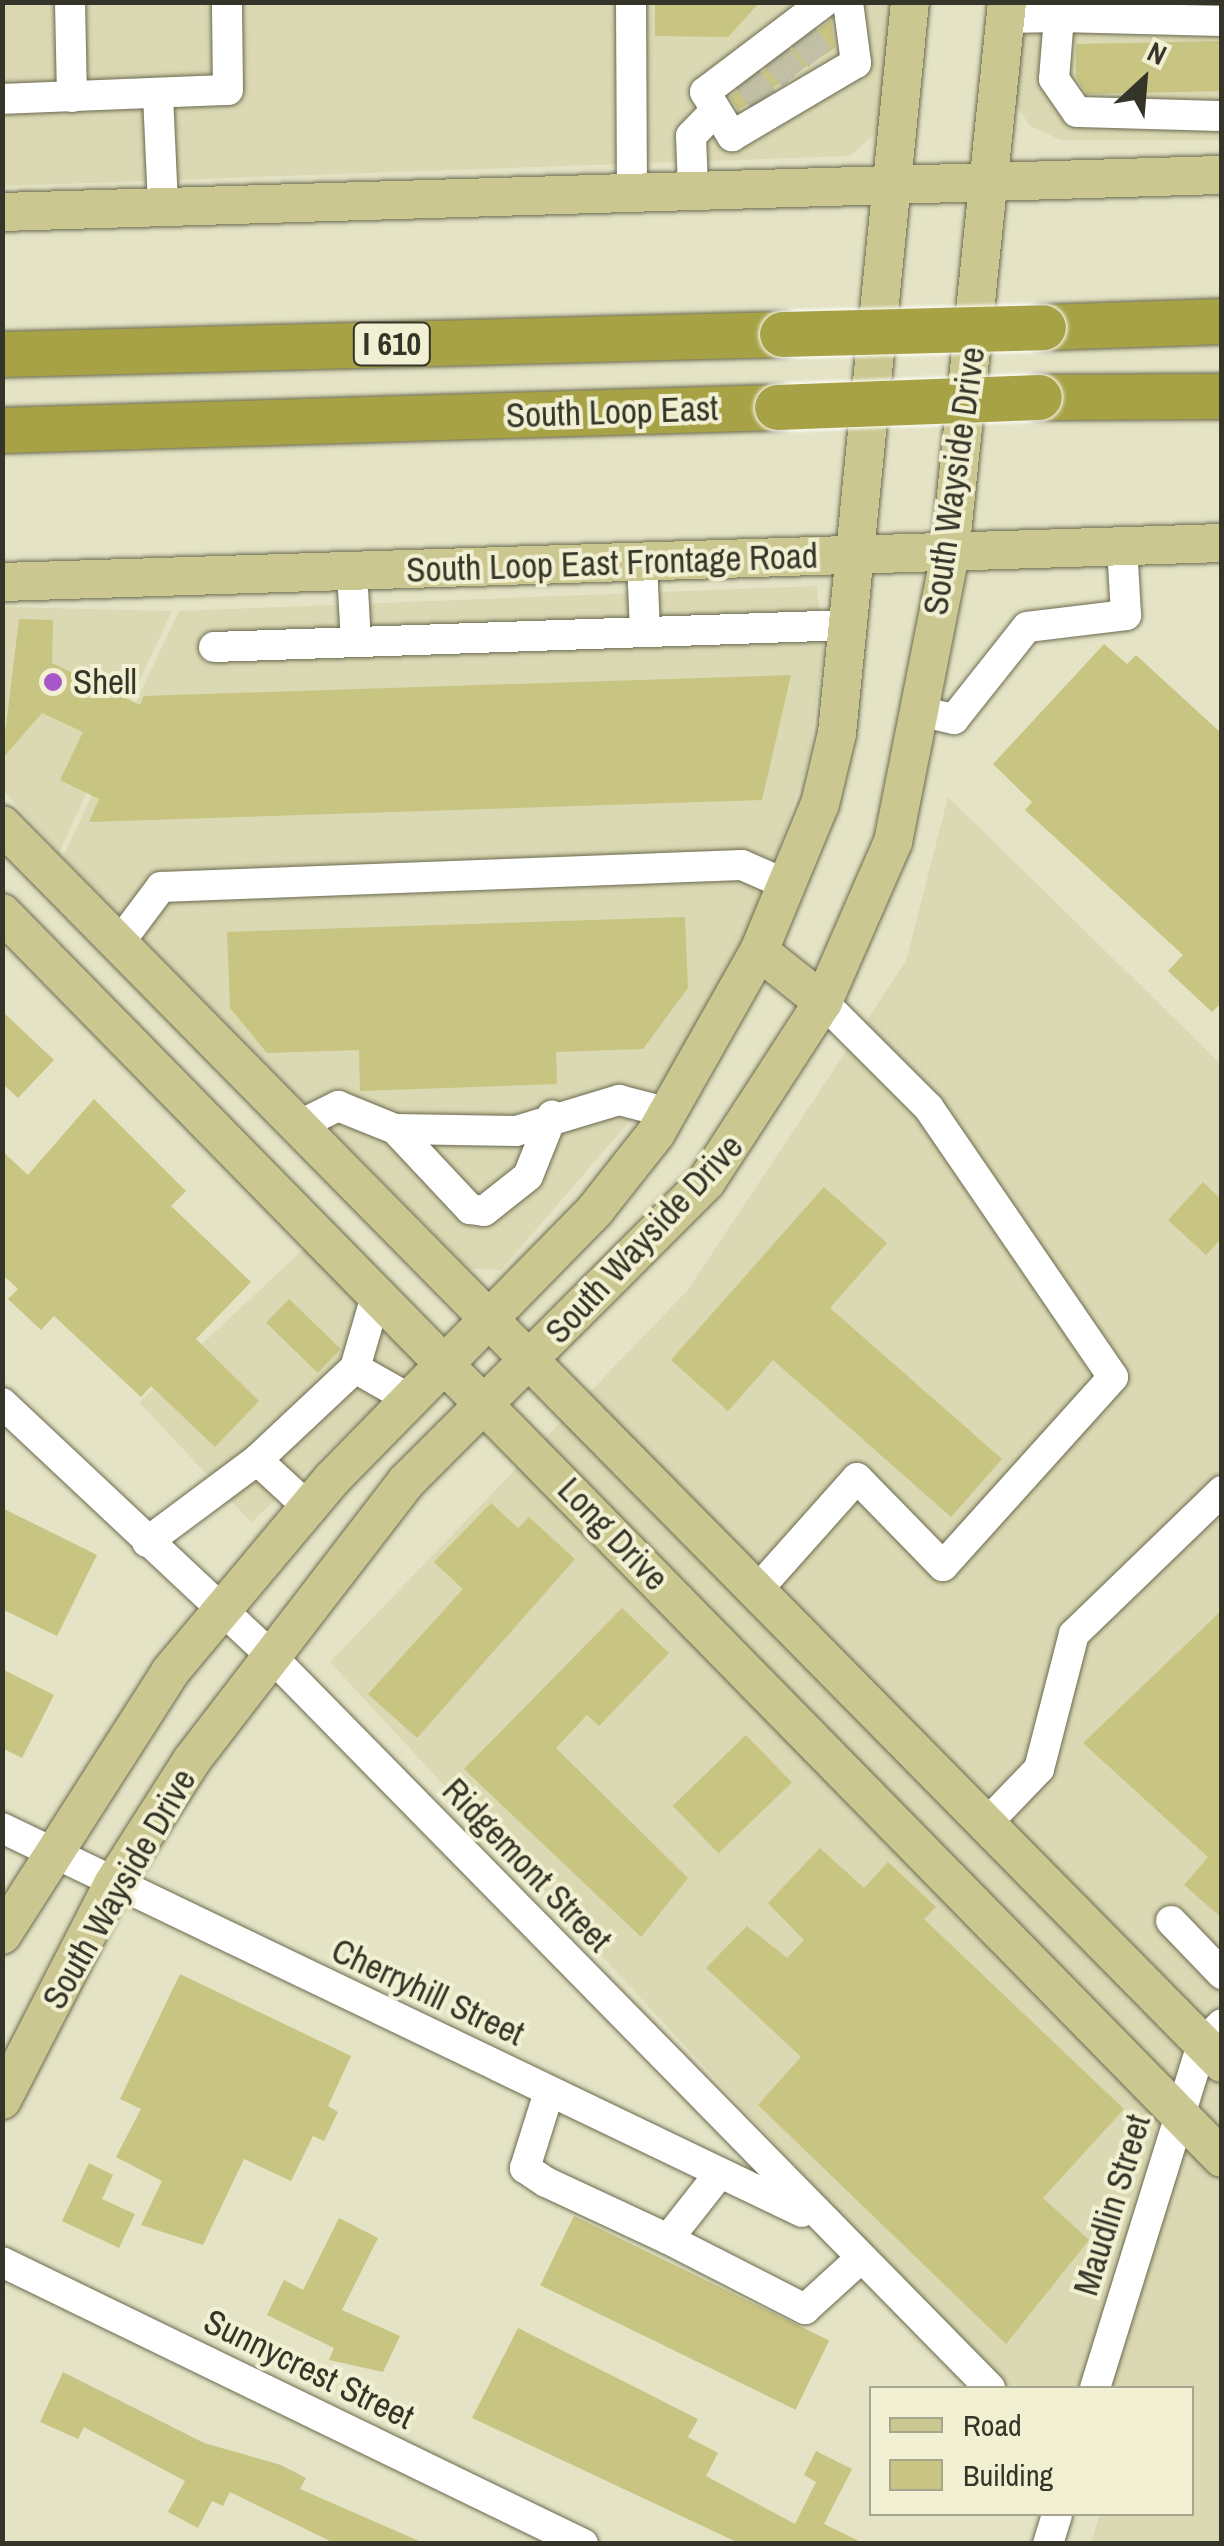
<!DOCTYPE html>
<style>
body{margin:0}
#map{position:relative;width:1224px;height:2546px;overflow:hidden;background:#e4e3c5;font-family:"Archivo Narrow",sans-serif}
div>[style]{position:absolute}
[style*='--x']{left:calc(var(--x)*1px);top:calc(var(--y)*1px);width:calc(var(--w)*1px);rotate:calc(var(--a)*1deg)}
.built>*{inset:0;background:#dad9b3;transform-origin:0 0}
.building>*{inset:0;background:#c8c482;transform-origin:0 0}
.minor-tunnel>*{height:30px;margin-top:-15px;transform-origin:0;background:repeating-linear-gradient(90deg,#c1c0a6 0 30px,transparent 0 45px)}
.roads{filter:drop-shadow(0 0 2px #6b6a4f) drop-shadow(0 0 2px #6b6a4f)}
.minor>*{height:30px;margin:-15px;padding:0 15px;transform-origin:15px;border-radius:15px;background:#fff}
.major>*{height:38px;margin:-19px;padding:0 19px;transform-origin:19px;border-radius:19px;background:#cbc790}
.highway>*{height:45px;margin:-22.5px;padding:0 22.5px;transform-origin:22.5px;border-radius:22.5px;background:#a8a246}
.bridges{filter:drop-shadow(0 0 2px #fff) drop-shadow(0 0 2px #fff)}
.highway-bridge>*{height:45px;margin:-22.5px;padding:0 22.5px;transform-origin:22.5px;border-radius:22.5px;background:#a8a246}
.dots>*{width:28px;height:28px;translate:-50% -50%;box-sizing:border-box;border:5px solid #f2f0d2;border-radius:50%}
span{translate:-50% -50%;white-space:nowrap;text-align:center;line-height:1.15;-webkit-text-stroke:8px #f2f0d2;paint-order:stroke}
.shield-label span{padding:2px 8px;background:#f2f0d2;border:2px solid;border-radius:8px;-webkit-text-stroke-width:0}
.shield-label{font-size:32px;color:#343428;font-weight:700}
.street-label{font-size:35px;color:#343428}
.poi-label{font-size:35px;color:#343428}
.left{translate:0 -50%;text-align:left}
.frame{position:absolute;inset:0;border:5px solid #343428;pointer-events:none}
.legend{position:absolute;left:869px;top:2386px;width:325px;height:130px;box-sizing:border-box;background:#f2f0d2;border:2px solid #a6a58e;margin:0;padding:12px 18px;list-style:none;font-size:30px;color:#343428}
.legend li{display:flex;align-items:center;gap:20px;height:50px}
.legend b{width:50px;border:2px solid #a6a58e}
.north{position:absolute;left:1094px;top:30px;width:100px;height:100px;-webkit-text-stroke:8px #f2f0d2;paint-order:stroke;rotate:26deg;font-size:28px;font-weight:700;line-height:40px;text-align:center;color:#343428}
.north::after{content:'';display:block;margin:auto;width:35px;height:45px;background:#343428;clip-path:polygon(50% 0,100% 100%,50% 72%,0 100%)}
</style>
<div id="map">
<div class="built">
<div style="clip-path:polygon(2px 3px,897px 3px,883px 127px,850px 156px,3px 186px)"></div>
<div style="clip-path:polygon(1023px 3px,1221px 3px,1221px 140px,1061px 140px,1030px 126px,1015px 103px)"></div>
<div style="clip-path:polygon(817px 586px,823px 653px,809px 756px,757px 915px,678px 1065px,501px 1270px,469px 1269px,63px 857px,179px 611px)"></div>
<div style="clip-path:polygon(3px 607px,172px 611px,59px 852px,3px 790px)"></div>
<div style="clip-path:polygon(948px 797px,1221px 1064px,1221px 2543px,1091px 2543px,1100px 2514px,1192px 2514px,1192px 2388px,1001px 2388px,330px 1662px,687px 1291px,906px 961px)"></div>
<div style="left:309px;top:1244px;width:164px;height:232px;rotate:47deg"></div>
</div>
<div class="building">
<div style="clip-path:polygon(655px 2px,760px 2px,728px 37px,655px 36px)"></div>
<div style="clip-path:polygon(831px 20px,835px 48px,738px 110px,730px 97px)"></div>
<div style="clip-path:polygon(1222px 41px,1222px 91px,1087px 94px,1076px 77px,1076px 44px)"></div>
<div style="clip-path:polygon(19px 619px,53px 620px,52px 663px,140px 705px,144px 696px,791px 675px,762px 800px,89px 822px,99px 799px,60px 780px,83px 732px,42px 713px,2px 759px)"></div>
<div style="clip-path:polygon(1104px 644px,1127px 664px,1136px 655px,1222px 734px,1222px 1002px,1212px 1012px,1168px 971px,1183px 955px,1025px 810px,1032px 802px,993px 764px)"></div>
<div style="clip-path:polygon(685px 917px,688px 988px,643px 1049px,556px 1052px,557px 1084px,360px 1091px,359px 1050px,267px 1053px,230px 1008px,227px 932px)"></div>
<div style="clip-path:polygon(2px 1011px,54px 1060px,18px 1098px,2px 1083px)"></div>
<div style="clip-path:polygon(94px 1099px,186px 1191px,171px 1206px,251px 1282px,196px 1339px,259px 1401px,215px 1447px,151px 1386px,141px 1397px,54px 1316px,41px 1330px,8px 1299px,18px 1289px,2px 1274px,2px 1151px,28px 1175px)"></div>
<div style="clip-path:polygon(1203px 1182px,1222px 1200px,1222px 1238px,1206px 1255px,1168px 1220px)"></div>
<div style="clip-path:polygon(824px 1187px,887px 1243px,830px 1308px,1002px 1459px,951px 1517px,773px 1360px,728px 1411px,671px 1360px)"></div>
<div style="left:289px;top:1299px;width:72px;height:33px;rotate:44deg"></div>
<div style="clip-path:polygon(491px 1503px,518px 1528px,529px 1517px,575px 1559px,417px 1738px,368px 1694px,463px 1589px,434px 1562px)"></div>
<div style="clip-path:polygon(2px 1508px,97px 1555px,57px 1636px,2px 1609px)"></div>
<div style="clip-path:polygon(622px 1608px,669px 1653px,599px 1726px,587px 1715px,556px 1748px,688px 1878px,641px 1937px,464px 1769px)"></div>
<div style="clip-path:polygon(1222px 1610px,1222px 1918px,1184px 1885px,1208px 1857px,1083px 1743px)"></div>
<div style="clip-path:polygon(2px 1669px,54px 1695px,22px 1758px,2px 1748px)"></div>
<div style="left:746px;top:1735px;width:66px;height:102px;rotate:46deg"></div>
<div style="clip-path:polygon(820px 1848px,864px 1888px,888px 1862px,936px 1907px,924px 1919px,1124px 2109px,1043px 2198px,1089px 2240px,1006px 2344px,758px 2105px,801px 2057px,706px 1968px,747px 1926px,787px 1958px,804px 1940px,768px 1903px)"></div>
<div style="clip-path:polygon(180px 1974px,351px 2056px,328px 2106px,338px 2112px,324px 2141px,313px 2136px,291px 2181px,244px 2159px,203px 2245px,141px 2225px,162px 2181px,116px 2157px,141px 2109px,120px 2099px)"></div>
<div style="clip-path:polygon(89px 2163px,113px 2175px,102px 2199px,135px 2214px,119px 2248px,62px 2221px)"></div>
<div style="left:574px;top:2216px;width:284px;height:77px;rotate:26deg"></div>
<div style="clip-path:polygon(339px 2218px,378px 2238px,342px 2310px,400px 2336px,383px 2372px,329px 2360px,334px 2348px,267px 2315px,284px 2280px,303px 2290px)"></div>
<div style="clip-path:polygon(518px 2328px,698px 2419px,688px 2437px,718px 2453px,706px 2476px,795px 2524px,816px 2482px,804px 2475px,816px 2451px,852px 2469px,824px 2524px,865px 2544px,741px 2544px,472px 2418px)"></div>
<div style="clip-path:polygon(63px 2372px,204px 2443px,281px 2465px,306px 2478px,300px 2489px,426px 2544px,336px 2544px,230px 2492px,223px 2506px,212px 2501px,198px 2528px,168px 2512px,185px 2481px,84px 2427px,78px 2439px,40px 2422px)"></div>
</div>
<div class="minor-tunnel">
<div style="--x:801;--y:34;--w:32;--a:51"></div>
<div style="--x:774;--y:54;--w:33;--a:50"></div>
<div style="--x:745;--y:76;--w:33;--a:52"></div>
</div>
<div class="roads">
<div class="minor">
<div style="--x:70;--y:2;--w:95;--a:88.8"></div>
<div style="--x:631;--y:2;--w:188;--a:89.7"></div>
<div style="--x:824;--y:2;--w:149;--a:142.9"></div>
<div style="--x:705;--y:92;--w:52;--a:58.5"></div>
<div style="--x:732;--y:136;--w:144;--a:-30.5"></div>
<div style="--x:856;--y:63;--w:62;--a:-97.5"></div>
<div style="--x:1060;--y:2;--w:15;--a:94"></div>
<div style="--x:1059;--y:17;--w:163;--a:1.4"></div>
<div style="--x:1005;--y:18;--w:54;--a:-1.1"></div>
<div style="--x:1059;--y:17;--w:62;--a:94.6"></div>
<div style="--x:1054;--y:79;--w:40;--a:55.1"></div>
<div style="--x:1077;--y:112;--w:145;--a:1.6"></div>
<div style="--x:158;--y:95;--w:112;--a:87.4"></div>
<div style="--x:2;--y:99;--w:226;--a:-2.3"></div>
<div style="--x:228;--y:90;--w:88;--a:-90.7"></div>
<div style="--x:693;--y:188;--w:52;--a:-92.2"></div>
<div style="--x:691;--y:136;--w:33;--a:-46"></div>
<div style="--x:642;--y:562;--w:70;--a:87.5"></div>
<div style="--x:352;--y:571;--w:71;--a:86.8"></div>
<div style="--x:214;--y:647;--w:636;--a:-1.98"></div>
<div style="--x:919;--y:711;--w:36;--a:13"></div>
<div style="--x:954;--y:719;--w:117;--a:-51.6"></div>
<div style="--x:1027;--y:627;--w:100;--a:-6.9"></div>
<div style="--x:1126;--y:615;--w:69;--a:-93.3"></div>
<div style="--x:119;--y:943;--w:70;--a:-53.1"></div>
<div style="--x:161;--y:887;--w:581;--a:-2.17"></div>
<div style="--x:742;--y:865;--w:50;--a:23.5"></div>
<div style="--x:298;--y:1126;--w:45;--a:-26.6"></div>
<div style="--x:338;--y:1106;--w:61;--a:22"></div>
<div style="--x:395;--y:1129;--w:121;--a:0.9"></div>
<div style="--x:516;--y:1131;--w:108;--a:-16.8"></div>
<div style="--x:619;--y:1100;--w:52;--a:14.6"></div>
<div style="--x:395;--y:1129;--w:110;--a:46.8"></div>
<div style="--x:470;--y:1209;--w:14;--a:8"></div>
<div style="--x:484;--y:1211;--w:56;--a:-38.5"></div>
<div style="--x:528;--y:1176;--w:65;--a:-68.2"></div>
<div style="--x:355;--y:1368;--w:78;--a:-73.7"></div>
<div style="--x:2;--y:1403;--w:369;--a:43.2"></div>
<div style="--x:271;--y:1656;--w:1026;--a:45.51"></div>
<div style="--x:257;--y:1460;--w:134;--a:-43.2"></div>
<div style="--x:355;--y:1368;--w:59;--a:29.6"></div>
<div style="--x:147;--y:1542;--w:137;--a:-36.7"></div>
<div style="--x:257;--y:1460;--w:69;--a:42.7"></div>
<div style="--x:759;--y:1588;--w:147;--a:-48.3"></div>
<div style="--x:857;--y:1478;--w:123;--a:45.7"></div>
<div style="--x:943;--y:1566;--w:254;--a:-48"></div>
<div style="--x:1113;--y:1377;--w:326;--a:-124.4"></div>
<div style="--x:929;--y:1108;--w:150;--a:-135"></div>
<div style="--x:987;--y:1823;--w:75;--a:-46.1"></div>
<div style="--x:1039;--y:1769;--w:139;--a:-75.5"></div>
<div style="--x:1074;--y:1634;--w:206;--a:-44"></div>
<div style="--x:2;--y:1828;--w:887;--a:25.64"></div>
<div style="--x:1171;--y:1921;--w:74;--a:46.1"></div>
<div style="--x:549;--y:2092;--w:80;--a:107.5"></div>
<div style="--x:525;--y:2168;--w:25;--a:34"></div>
<div style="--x:546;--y:2182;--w:135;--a:25"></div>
<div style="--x:668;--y:2239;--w:84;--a:-51.8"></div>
<div style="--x:668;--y:2239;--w:154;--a:27.1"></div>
<div style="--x:805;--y:2309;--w:74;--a:-42.3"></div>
<div style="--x:2;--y:2262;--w:646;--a:25.89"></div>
<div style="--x:1095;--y:2388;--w:360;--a:-72.7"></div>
<div style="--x:1202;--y:2044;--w:28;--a:-45"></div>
<div style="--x:1048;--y:2544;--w:31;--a:-73"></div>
</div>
<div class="major">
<div style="--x:2;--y:212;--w:1221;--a:-1.74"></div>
<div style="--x:2;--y:582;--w:1221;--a:-1.83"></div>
<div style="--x:2;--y:825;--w:1738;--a:45.42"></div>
<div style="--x:2;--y:913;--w:1743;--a:45.58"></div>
<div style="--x:759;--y:951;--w:82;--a:38.6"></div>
<div style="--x:2;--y:1935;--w:312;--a:-57.4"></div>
<div style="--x:170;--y:1672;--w:252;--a:-50"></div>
<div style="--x:332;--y:1479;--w:378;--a:-45.6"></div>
<div style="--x:596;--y:1209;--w:97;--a:-51.7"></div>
<div style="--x:656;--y:1133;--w:209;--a:-60.5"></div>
<div style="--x:759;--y:951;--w:159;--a:-67.5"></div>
<div style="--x:820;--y:804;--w:73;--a:-76.5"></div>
<div style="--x:837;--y:733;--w:735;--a:-84.3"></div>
<div style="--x:2;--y:2100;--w:243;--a:-62.8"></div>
<div style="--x:113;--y:1884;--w:147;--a:-57.5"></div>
<div style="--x:192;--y:1760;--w:351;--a:-52.4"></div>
<div style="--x:406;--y:1482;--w:424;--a:-45"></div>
<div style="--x:706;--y:1182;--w:215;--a:-57"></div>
<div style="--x:823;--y:1002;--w:175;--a:-66.4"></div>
<div style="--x:893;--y:842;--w:295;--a:-78.8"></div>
<div style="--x:950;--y:553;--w:554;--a:-84.09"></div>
</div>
<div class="highway">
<div style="--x:1043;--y:327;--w:179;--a:-1.9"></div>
<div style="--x:2;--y:354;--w:780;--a:-1.47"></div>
<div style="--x:1039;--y:397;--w:183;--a:-0.3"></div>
<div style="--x:2;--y:430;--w:775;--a:-1.7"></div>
</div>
</div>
<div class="bridges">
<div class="highway-bridge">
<div style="--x:782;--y:334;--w:261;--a:-1.5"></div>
<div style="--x:777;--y:407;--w:262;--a:-2.2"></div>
</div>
</div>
<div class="dots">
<div style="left:53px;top:682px;background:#a757c8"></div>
</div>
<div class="shield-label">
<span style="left:392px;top:344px">I 610</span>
</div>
<div class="street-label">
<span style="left:612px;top:412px;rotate:-2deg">South Loop East</span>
<span style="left:954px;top:481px;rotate:-82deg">South Wayside Drive</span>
<span style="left:612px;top:563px;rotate:-2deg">South Loop East Frontage Road</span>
<span style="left:644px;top:1239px;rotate:-47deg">South Wayside Drive</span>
<span style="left:613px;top:1534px;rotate:46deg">Long Drive</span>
<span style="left:527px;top:1865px;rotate:46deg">Ridgemont Street</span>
<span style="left:119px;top:1889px;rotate:-60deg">South Wayside Drive</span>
<span style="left:428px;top:1992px;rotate:25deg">Cherryhill Street</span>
<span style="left:1112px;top:2205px;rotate:-73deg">Maudlin Street</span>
<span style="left:309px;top:2369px;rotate:26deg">Sunnycrest Street</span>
</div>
<div class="poi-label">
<span class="left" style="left:73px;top:682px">Shell</span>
</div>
<div class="frame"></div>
<ul class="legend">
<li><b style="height:12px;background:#cbc790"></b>Road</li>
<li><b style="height:28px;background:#c8c482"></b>Building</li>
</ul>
<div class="north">N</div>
</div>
